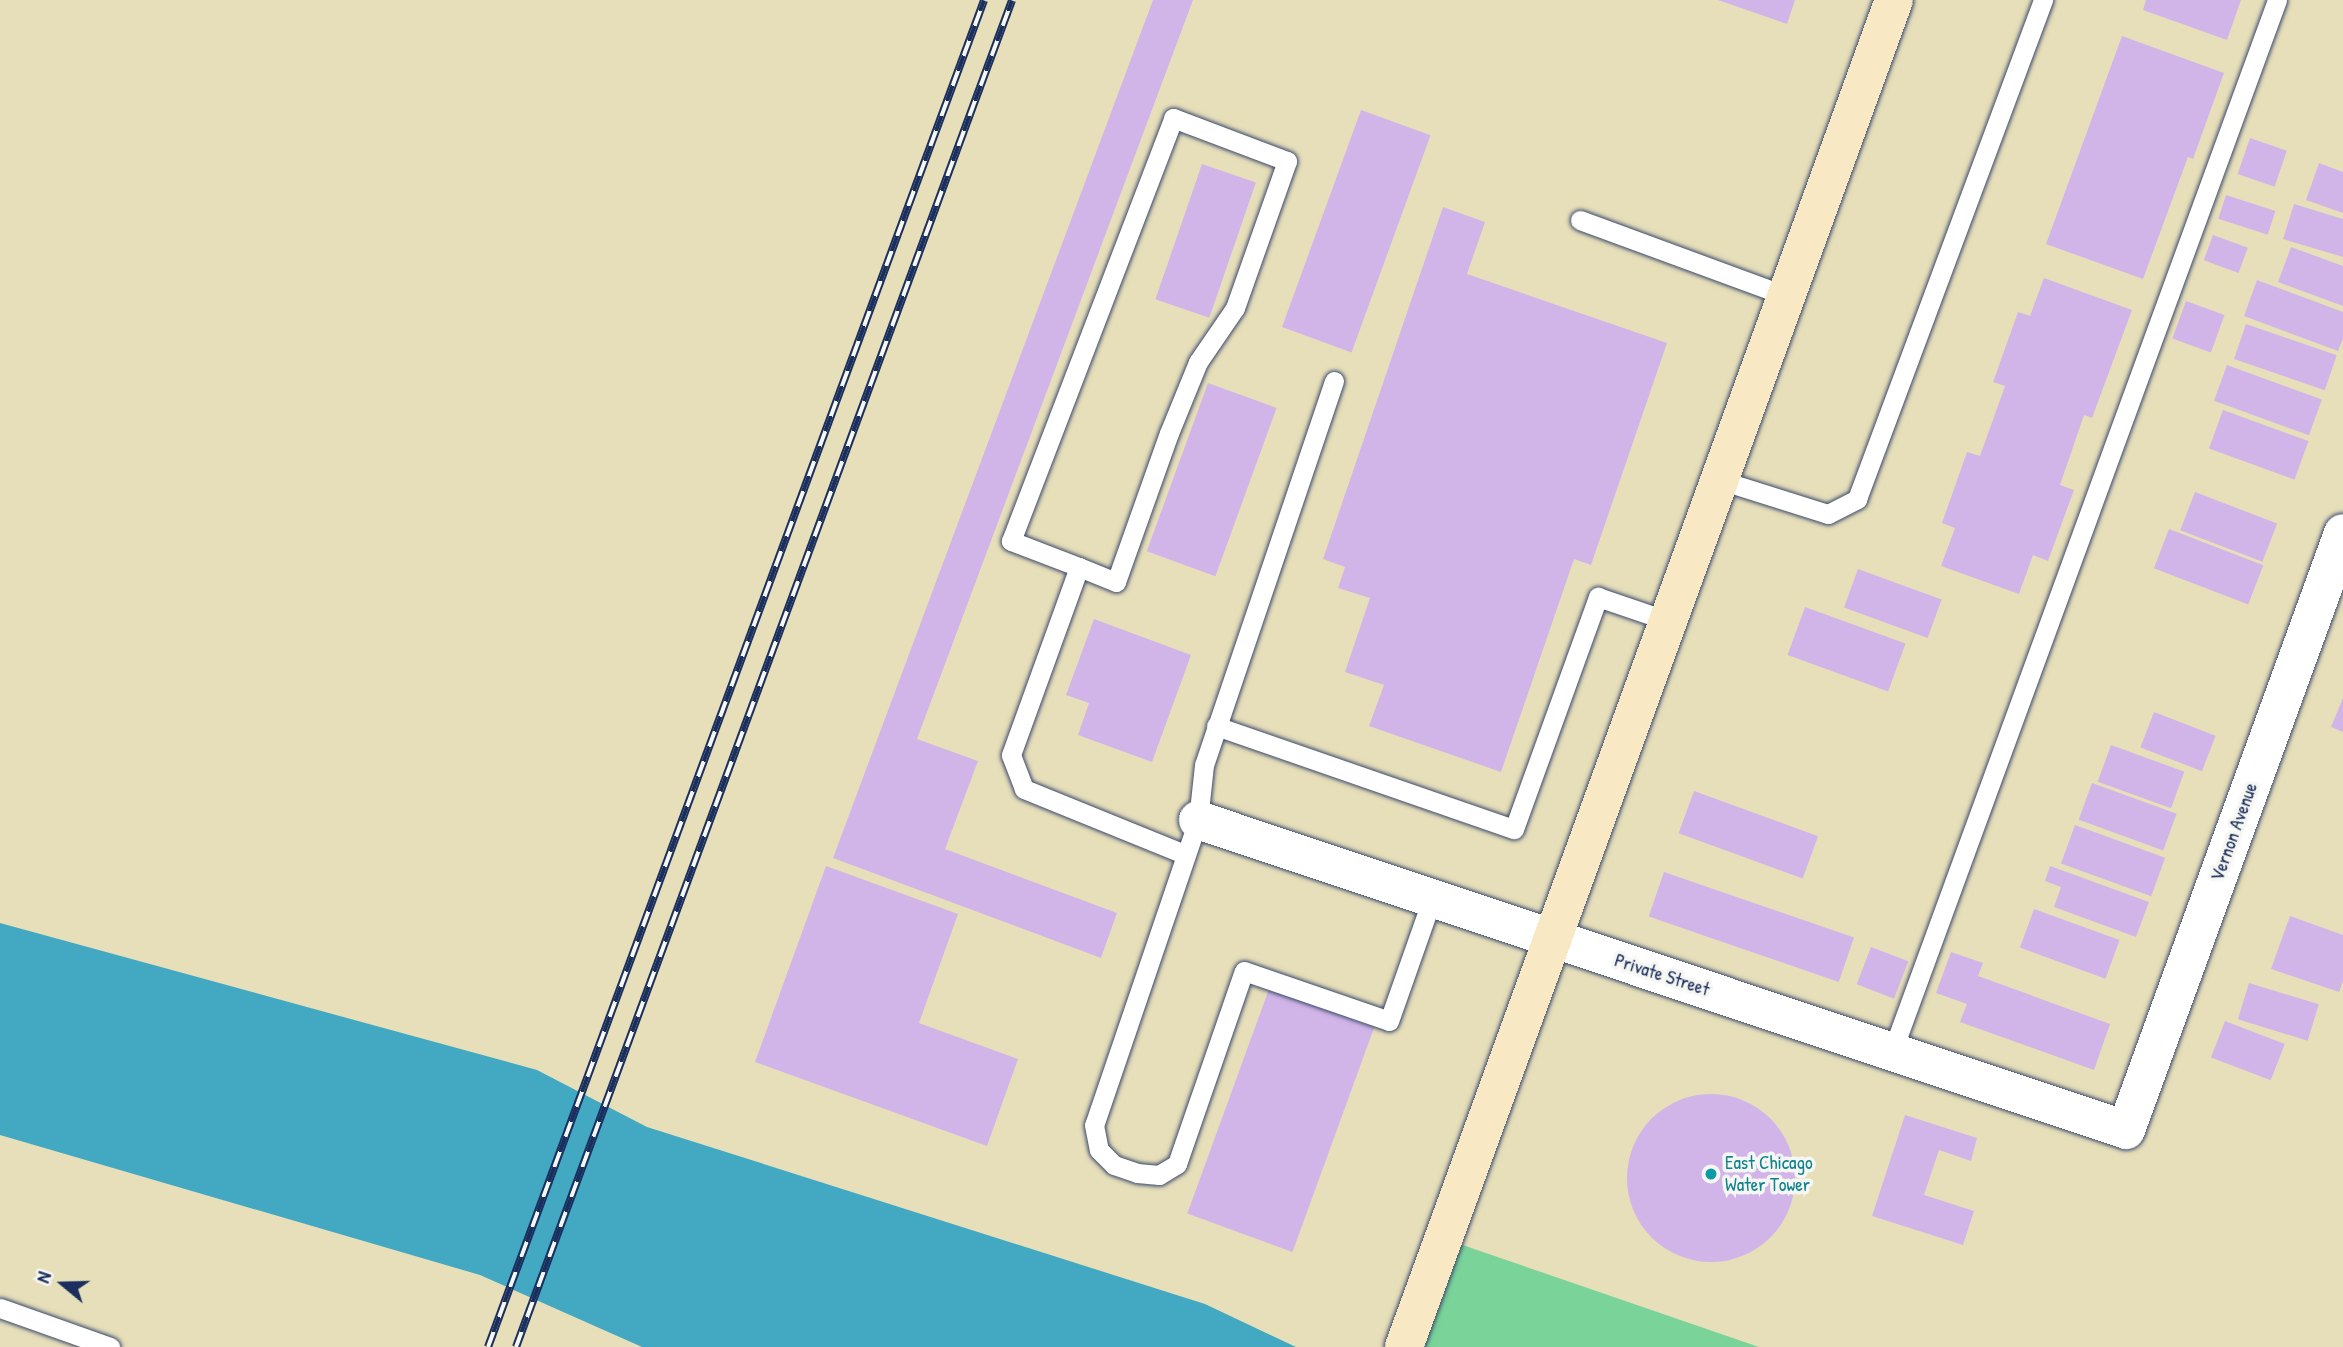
<!DOCTYPE html>
<style>
body{margin:0}
#map{position:relative;width:2343px;height:1347px;overflow:hidden;background:#e7dfba;font-family:"Patrick Hand",sans-serif}
div>[style]{position:absolute}
[style*='--x']{left:calc(var(--x)*1px);top:calc(var(--y)*1px);width:calc(var(--w)*1px);rotate:calc(var(--a)*1deg)}
.green>*{inset:0;background:#7ad49a}
.water>*{inset:0;background:#43a9c3}
.building>*{inset:0;background:#d2b5e8;transform-origin:0 0}
.round{border-radius:50%}
.roads{filter:drop-shadow(0 0 2px #3a496c) drop-shadow(0 0 2px #3a496c)}
.service>*{height:19px;margin:-9.5px;padding:0 9.5px;transform-origin:9.5px;border-radius:9.5px;background:#fff}
.minor>*{height:38px;margin:-19px;padding:0 19px;transform-origin:19px;border-radius:19px;background:#fff}
.secondary>*{height:38px;margin:-19px;padding:0 19px;transform-origin:19px;border-radius:19px;background:#f8e8c3}
.rail>*{height:8px;margin-top:-4px;transform-origin:0;background:repeating-linear-gradient(90deg,#f6f6f2 0 16px,#1b2f5e 0 32px);box-sizing:border-box;border-block:2px solid #1b2f5e}
.dots>*{width:19px;height:19px;translate:-50% -50%;box-sizing:border-box;border:4px solid #f6f6f2;border-radius:50%}
span{translate:-50% -50%;white-space:nowrap;text-align:center;line-height:1.15;-webkit-text-stroke:7px #f6f6f2;paint-order:stroke}
.street-label{font-size:19px;color:#1b2f5e}
.culture-label{font-size:19px;color:#0d838f}
.left{translate:0 -50%;text-align:left}
.north{position:absolute;left:28px;top:1249px;width:70px;height:70px;-webkit-text-stroke:5px #f6f6f2;paint-order:stroke;rotate:289deg;font-size:19px;font-weight:700;line-height:28px;text-align:center;color:#1b2f5e}
.north::after{content:'';display:block;margin:auto;width:24px;height:32px;background:#1b2f5e;clip-path:polygon(50% 0,100% 100%,50% 72%,0 100%)}
</style>
<div id="map">
<div class="green">
<div style="clip-path:polygon(1448px 1240px,1759px 1347px,1406px 1347px)"></div>
</div>
<div class="water">
<div style="clip-path:polygon(0 923px,537px 1070px,647px 1127px,1205px 1304px,1296px 1347px,642px 1347px,480px 1275px,0 1135px)"></div>
</div>
<div class="building">
<div style="clip-path:polygon(1153px 0,1193px 0,917px 739px,978px 761px,945px 849px,1117px 913px,1101px 958px,833px 858px)"></div>
<div style="clip-path:polygon(1718px 0,1795px 0,1787px 24px)"></div>
<div style="clip-path:polygon(2146px 0,2241px 0,2227px 40px,2143px 10px)"></div>
<div style="clip-path:polygon(2122px 36px,2224px 73px,2193px 159px,2188px 157px,2143px 279px,2046px 244px)"></div>
<div style="left:1361px;top:110px;width:74px;height:231px;rotate:20deg"></div>
<div style="left:2250px;top:138px;width:39px;height:38px;rotate:19deg"></div>
<div style="clip-path:polygon(2319px 163px,2343px 172px,2343px 213px,2306px 200px)"></div>
<div style="left:1202px;top:164px;width:57px;height:143px;rotate:19deg"></div>
<div style="left:2226px;top:195px;width:52px;height:25px;rotate:18deg"></div>
<div style="clip-path:polygon(2294px 204px,2343px 219px,2343px 257px,2283px 239px)"></div>
<div style="clip-path:polygon(1443px 207px,1485px 222px,1467px 274px,1667px 343px,1591px 565px,1574px 559px,1501px 772px,1369px 726px,1384px 685px,1345px 672px,1370px 598px,1338px 588px,1345px 567px,1323px 559px)"></div>
<div style="left:2213px;top:235px;width:37px;height:27px;rotate:20deg"></div>
<div style="clip-path:polygon(2291px 247px,2343px 266px,2343px 306px,2278px 282px)"></div>
<div style="clip-path:polygon(2044px 278px,2132px 310px,2092px 418px,2084px 415px,2060px 485px,2074px 490px,2048px 561px,2033px 555px,2019px 594px,1941px 566px,1955px 528px,1942px 523px,1967px 452px,1980px 456px,2005px 386px,1993px 382px,2018px 312px,2030px 316px)"></div>
<div style="clip-path:polygon(2257px 280px,2343px 312px,2343px 339px,2338px 351px,2244px 316px)"></div>
<div style="left:2186px;top:301px;width:41px;height:40px;rotate:20deg"></div>
<div style="left:2246px;top:324px;width:96px;height:37px;rotate:19deg"></div>
<div style="left:2227px;top:365px;width:101px;height:38px;rotate:20deg"></div>
<div style="left:1208px;top:383px;width:73px;height:179px;rotate:20deg"></div>
<div style="left:2223px;top:410px;width:91px;height:41px;rotate:20deg"></div>
<div style="left:2195px;top:492px;width:88px;height:41px;rotate:21deg"></div>
<div style="left:2169px;top:529px;width:101px;height:42px;rotate:21deg"></div>
<div style="left:1858px;top:569px;width:89px;height:41px;rotate:20deg"></div>
<div style="left:1805px;top:607px;width:107px;height:51px;rotate:20deg"></div>
<div style="clip-path:polygon(1094px 619px,1191px 655px,1152px 762px,1078px 735px,1089px 703px,1066px 695px)"></div>
<div style="clip-path:polygon(2343px 698px,2343px 732px,2331px 727px)"></div>
<div style="left:2154px;top:712px;width:66px;height:38px;rotate:21deg"></div>
<div style="left:2111px;top:745px;width:78px;height:39px;rotate:20deg"></div>
<div style="left:2092px;top:783px;width:90px;height:39px;rotate:20deg"></div>
<div style="left:1694px;top:791px;width:132px;height:45px;rotate:20deg"></div>
<div style="left:2075px;top:825px;width:96px;height:41px;rotate:20deg"></div>
<div style="clip-path:polygon(826px 866px,958px 914px,919px 1023px,1018px 1059px,987px 1146px,755px 1062px)"></div>
<div style="clip-path:polygon(2050px 866px,2149px 902px,2136px 937px,2054px 907px,2061px 887px,2045px 881px)"></div>
<div style="left:1664px;top:872px;width:201px;height:47px;rotate:19deg"></div>
<div style="left:2034px;top:909px;width:91px;height:41px;rotate:20deg"></div>
<div style="clip-path:polygon(2290px 916px,2343px 935px,2343px 981px,2339px 992px,2271px 969px)"></div>
<div style="left:1871px;top:947px;width:40px;height:40px;rotate:21deg"></div>
<div style="clip-path:polygon(1951px 952px,1983px 963px,1978px 976px,2110px 1024px,2094px 1070px,1960px 1022px,1967px 1004px,1936px 993px)"></div>
<div style="left:2249px;top:983px;width:73px;height:38px;rotate:17deg"></div>
<div style="left:1269px;top:989px;width:112px;height:239px;rotate:20deg"></div>
<div style="left:2225px;top:1021px;width:64px;height:39px;rotate:21deg"></div>
<div class="round" style="left:1627px;top:1094px;width:168px;height:168px"></div>
<div style="clip-path:polygon(1905px 1115px,1977px 1138px,1971px 1161px,1939px 1150px,1924px 1195px,1974px 1211px,1963px 1245px,1872px 1216px)"></div>
</div>
<div class="roads">
<div class="service">
<div style="--x:1580;--y:220;--w:221;--a:20.2"></div>
<div style="--x:1334;--y:381;--w:405;--a:108.7"></div>
<div style="--x:1204;--y:765;--w:55;--a:96.2"></div>
<div style="--x:1198;--y:820;--w:322;--a:108.8"></div>
<div style="--x:1094;--y:1125;--w:25;--a:79"></div>
<div style="--x:1099;--y:1150;--w:21;--a:45"></div>
<div style="--x:1114;--y:1165;--w:24;--a:19"></div>
<div style="--x:1137;--y:1173;--w:22;--a:5"></div>
<div style="--x:1159;--y:1175;--w:21;--a:-31"></div>
<div style="--x:1177;--y:1164;--w:204;--a:-70.9"></div>
<div style="--x:1244;--y:971;--w:153;--a:19"></div>
<div style="--x:1389;--y:1021;--w:129;--a:-70.6"></div>
<div style="--x:1720;--y:480;--w:113;--a:17.5"></div>
<div style="--x:1828;--y:514;--w:33;--a:-27"></div>
<div style="--x:1857;--y:499;--w:533;--a:-69.56"></div>
<div style="--x:1079;--y:567;--w:73;--a:-159.1"></div>
<div style="--x:1011;--y:541;--w:453;--a:-69"></div>
<div style="--x:1173;--y:118;--w:122;--a:20.7"></div>
<div style="--x:1287;--y:161;--w:156;--a:109.5"></div>
<div style="--x:1235;--y:308;--w:65;--a:124.4"></div>
<div style="--x:1198;--y:362;--w:77;--a:112.2"></div>
<div style="--x:1169;--y:433;--w:158;--a:109.6"></div>
<div style="--x:1116;--y:582;--w:40;--a:-158"></div>
<div style="--x:1079;--y:567;--w:200;--a:109.9"></div>
<div style="--x:1011;--y:755;--w:36;--a:69"></div>
<div style="--x:1024;--y:789;--w:173;--a:22.1"></div>
<div style="--x:1216;--y:726;--w:315;--a:19.1"></div>
<div style="--x:1514;--y:829;--w:247;--a:-70.1"></div>
<div style="--x:1598;--y:597;--w:74;--a:18.9"></div>
<div style="--x:1892;--y:1052;--w:1120;--a:-69.9"></div>
<div style="--x:0;--y:1308;--w:117;--a:19.5"></div>
</div>
<div class="minor">
<div style="--x:1198;--y:820;--w:978;--a:18.47"></div>
<div style="--x:2126;--y:1130;--w:635;--a:-70.02"></div>
</div>
<div class="secondary">
<div style="--x:1404;--y:1347;--w:1433;--a:-70.01"></div>
</div>
</div>
<div class="rail">
<div style="--x:488;--y:1347;--w:1435;--a:-69.78"></div>
<div style="--x:516;--y:1347;--w:1435;--a:-69.78"></div>
</div>
<div class="dots">
<div style="left:1711px;top:1174px;background:#0f9aa8"></div>
</div>
<div class="street-label">
<span style="left:2234px;top:832px;rotate:-70deg">Vernon Avenue</span>
<span style="left:1662px;top:975px;rotate:18deg">Private Street</span>
</div>
<div class="culture-label">
<span class="left" style="left:1725px;top:1174px">East Chicago<br>Water Tower</span>
</div>
<div class="north">N</div>
</div>
